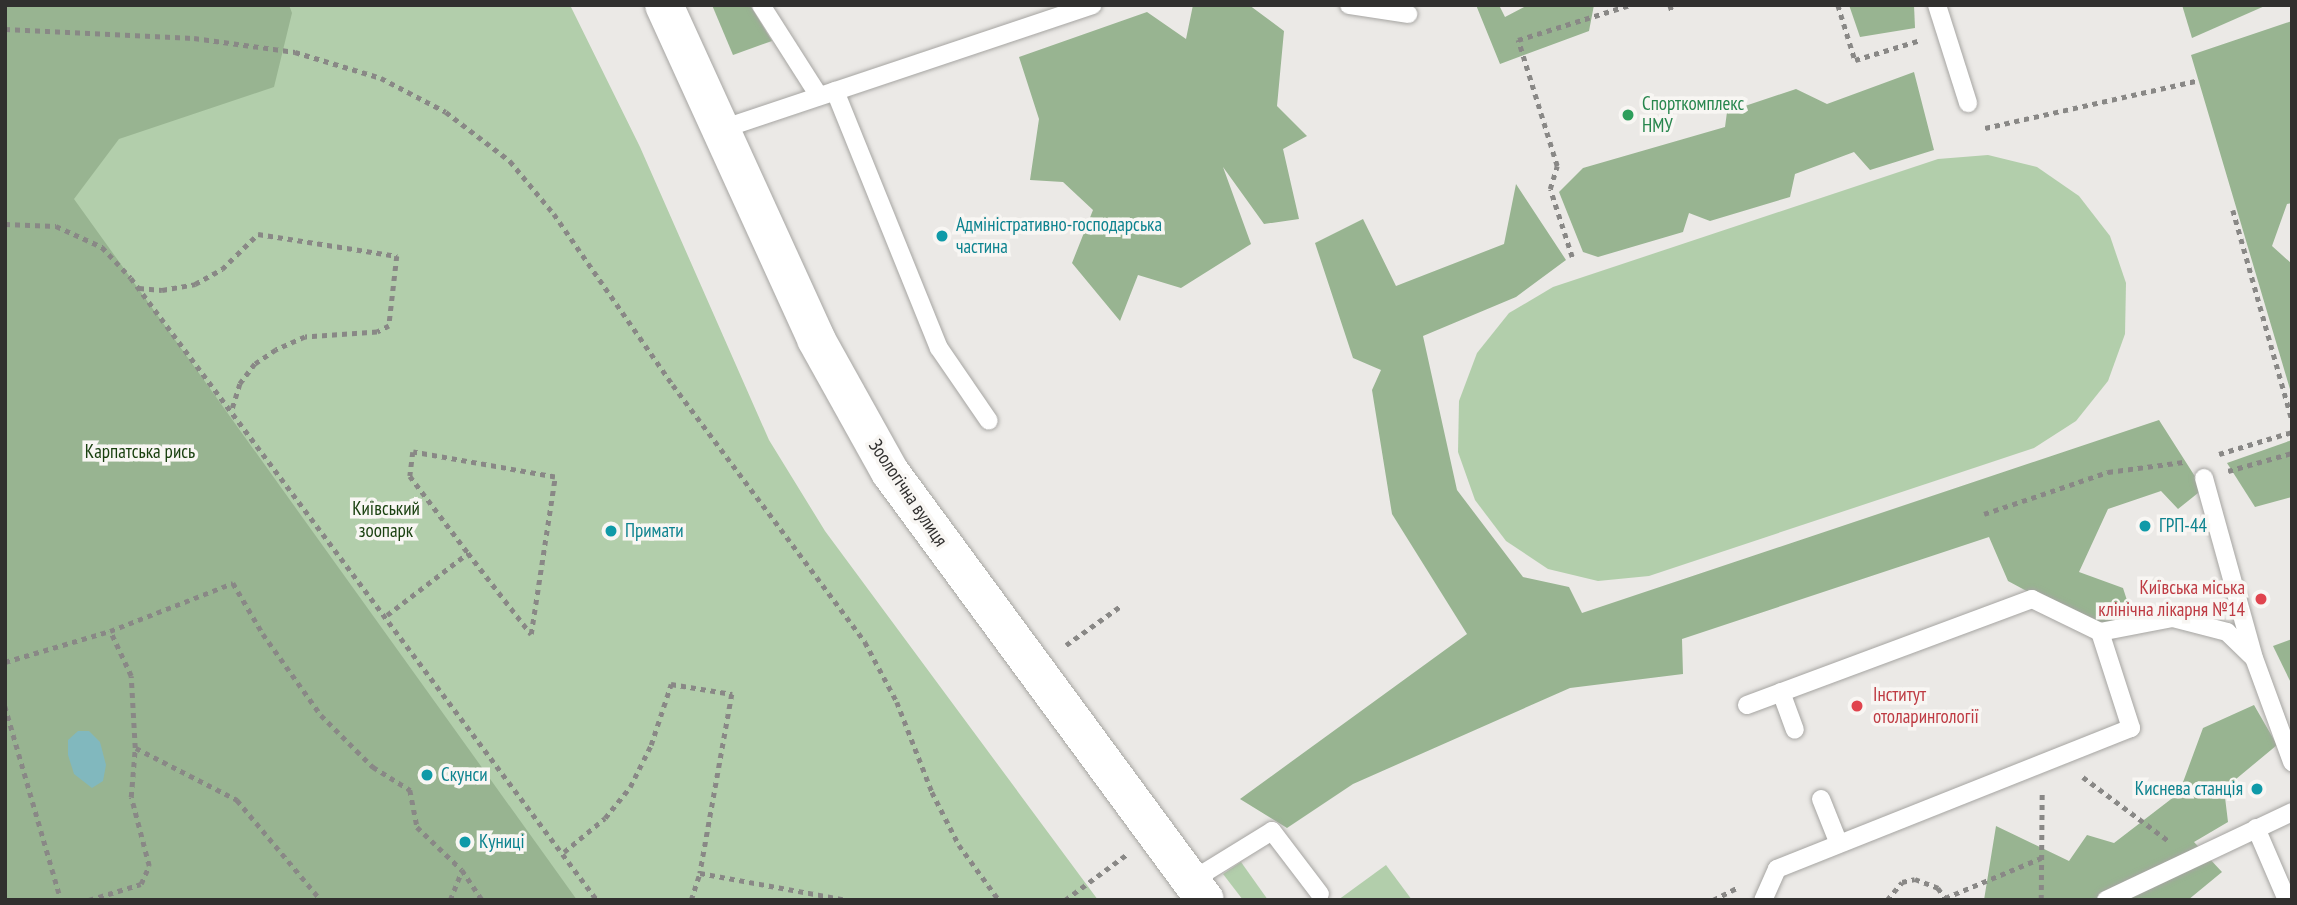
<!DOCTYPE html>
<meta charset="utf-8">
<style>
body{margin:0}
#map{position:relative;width:2297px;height:905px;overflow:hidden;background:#ebe9e6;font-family:"PT Sans Narrow",sans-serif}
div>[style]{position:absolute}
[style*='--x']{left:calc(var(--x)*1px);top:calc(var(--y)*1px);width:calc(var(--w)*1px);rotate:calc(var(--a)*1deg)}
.green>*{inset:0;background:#b2ceab}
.forest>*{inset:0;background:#98b491}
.water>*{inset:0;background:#81b8be}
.path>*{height:4.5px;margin-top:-2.25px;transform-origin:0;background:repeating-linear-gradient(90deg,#898886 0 5px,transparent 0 10px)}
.roads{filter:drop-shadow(0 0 2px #a6a5a2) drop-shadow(0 0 2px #a6a5a2)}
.service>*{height:18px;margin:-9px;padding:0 9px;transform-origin:9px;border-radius:9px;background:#fff}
.tertiary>*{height:38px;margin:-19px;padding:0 19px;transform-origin:19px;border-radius:19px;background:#fff}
.dots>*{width:19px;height:19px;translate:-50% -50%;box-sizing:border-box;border:4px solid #f8f6f3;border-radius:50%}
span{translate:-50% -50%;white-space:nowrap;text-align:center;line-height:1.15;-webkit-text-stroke:7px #f8f6f3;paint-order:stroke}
.leisure-label{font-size:19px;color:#27864d}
.left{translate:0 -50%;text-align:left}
.culture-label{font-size:19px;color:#0d838f}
.right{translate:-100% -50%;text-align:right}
.park-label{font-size:19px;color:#1a4110}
.street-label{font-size:19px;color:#31302f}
.health-label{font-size:19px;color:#be3a42}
.frame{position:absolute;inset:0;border:7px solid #31302f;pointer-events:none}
</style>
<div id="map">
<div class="green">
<div style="clip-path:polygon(5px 5px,570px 5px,640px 147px,769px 440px,825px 531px,1098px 900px,5px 900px)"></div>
<div style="clip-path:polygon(1988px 155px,2037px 167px,2079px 196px,2110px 236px,2126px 283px,2125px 334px,2108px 381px,2076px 421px,2034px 448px,1649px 576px,1598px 581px,1548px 569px,1506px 541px,1475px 500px,1458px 452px,1459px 401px,1477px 353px,1509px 313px,1553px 287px,1938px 159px)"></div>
<div style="clip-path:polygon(1241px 862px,1268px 900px,1243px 900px,1223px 874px)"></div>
<div style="clip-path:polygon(1386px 865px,1412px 900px,1338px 900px)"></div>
</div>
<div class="forest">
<div style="clip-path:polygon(5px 5px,289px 5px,292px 13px,274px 87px,119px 139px,74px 199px,577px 900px,5px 900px)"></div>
<div style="clip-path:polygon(712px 5px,750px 5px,772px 41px,733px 55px)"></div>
<div style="clip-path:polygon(1193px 5px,1249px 5px,1284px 31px,1277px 106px,1307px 136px,1283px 149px,1299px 219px,1264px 224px,1223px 167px,1251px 244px,1181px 288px,1138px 275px,1120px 321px,1072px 263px,1093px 210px,1063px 182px,1030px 180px,1039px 119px,1019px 57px,1147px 12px,1186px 39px)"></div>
<div style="clip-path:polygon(1476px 5px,1499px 5px,1505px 17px,1528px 5px,1594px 5px,1589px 31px,1500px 64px)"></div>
<div style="clip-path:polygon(1849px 5px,1914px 5px,1915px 28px,1860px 37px)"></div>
<div style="clip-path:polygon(2182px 5px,2267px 5px,2192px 38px)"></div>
<div style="clip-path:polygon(2292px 21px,2292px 203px,2287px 204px,2272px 246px,2292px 264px,2292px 396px,2191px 55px)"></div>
<div style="clip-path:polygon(1914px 72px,1934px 150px,1870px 170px,1854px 152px,1795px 174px,1790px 197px,1710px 221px,1689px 213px,1683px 232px,1598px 257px,1583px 252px,1559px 192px,1583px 168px,1725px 127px,1727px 112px,1796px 89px,1827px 104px)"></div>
<div style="clip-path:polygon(1516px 184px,1566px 260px,1516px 297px,1423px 336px,1457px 490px,1523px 577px,1569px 587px,1582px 613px,2159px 420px,2203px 489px,2178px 509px,2161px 491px,2108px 509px,2079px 572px,2123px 588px,2136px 628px,2096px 628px,2008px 581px,1989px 537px,1682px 639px,1683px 674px,1570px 688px,1353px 784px,1287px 828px,1240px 799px,1467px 634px,1392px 514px,1372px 390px,1381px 370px,1353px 358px,1315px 243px,1363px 219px,1396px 286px,1504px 244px)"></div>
<div style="clip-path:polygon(2292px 440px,2292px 497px,2255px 507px,2227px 463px)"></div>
<div style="clip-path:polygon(2292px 639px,2292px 685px,2273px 646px)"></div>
<div style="clip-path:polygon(2254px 705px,2277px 745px,2224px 789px,2228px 822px,2194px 842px,2222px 872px,2188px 900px,1984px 900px,1996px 826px,2069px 861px,2087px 835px,2114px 843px,2179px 793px,2203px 728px)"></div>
</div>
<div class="water">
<div style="clip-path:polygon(78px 731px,89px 731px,100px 742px,106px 765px,103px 781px,92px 788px,74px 774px,68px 755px,68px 740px)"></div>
</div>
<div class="path">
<div style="--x:1670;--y:5;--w:9;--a:72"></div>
<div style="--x:1838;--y:5;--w:58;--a:72.8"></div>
<div style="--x:1855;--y:60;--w:69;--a:-16.9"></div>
<div style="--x:5;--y:29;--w:189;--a:2.7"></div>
<div style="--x:194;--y:38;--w:102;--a:7.9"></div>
<div style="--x:295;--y:52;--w:90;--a:16.8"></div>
<div style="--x:381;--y:78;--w:73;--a:27.6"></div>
<div style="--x:446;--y:112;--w:81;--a:37.4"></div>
<div style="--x:510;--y:161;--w:69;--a:50.3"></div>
<div style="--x:554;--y:214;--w:208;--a:55.2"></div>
<div style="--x:673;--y:385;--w:321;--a:53.2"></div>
<div style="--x:865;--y:642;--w:68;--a:61.9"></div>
<div style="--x:897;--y:702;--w:97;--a:68.7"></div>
<div style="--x:932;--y:792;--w:59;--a:63"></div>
<div style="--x:959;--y:845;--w:68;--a:54"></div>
<div style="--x:1985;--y:128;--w:219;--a:-12.6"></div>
<div style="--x:2233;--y:210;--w:218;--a:74.3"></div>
<div style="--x:5;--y:224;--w:51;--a:2.2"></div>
<div style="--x:56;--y:226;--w:51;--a:24.5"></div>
<div style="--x:102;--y:247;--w:42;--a:46.9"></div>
<div style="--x:131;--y:278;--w:777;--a:53.16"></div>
<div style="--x:1572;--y:257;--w:71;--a:-107.9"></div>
<div style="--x:1550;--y:189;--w:24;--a:-73"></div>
<div style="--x:1557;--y:166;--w:132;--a:-107.2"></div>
<div style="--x:1518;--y:40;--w:117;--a:-17.4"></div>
<div style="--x:139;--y:288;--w:23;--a:5"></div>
<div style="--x:162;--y:290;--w:34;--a:-10"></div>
<div style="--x:195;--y:284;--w:31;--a:-29"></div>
<div style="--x:222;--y:269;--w:50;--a:-44.2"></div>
<div style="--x:258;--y:234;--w:141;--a:9"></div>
<div style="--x:397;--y:256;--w:70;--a:96.5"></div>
<div style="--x:389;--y:326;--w:13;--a:153"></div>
<div style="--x:377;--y:332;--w:72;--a:176"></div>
<div style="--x:305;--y:337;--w:32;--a:156"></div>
<div style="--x:276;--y:350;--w:25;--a:146"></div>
<div style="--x:255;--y:364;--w:25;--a:127"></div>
<div style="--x:240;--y:384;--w:27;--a:107"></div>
<div style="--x:2219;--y:454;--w:76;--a:-16.8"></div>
<div style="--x:2228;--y:471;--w:66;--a:-15.7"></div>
<div style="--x:1984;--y:514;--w:131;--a:-18.7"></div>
<div style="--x:2108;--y:472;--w:76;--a:-7.6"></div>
<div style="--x:387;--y:615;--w:102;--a:-37.4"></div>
<div style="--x:468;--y:553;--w:103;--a:52.1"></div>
<div style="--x:531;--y:634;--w:159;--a:-81.3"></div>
<div style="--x:555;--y:477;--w:144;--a:-170"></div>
<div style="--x:413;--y:452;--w:24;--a:97"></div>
<div style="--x:410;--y:476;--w:96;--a:53"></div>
<div style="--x:1066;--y:645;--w:69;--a:-35.5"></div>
<div style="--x:5;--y:662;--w:109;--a:-16.4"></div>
<div style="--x:110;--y:631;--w:132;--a:-21.3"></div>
<div style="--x:233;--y:583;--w:59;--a:59.5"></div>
<div style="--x:263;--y:634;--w:100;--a:54.4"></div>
<div style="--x:321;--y:715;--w:74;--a:45"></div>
<div style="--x:373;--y:767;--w:44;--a:31.9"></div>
<div style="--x:410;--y:790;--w:38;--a:79"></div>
<div style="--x:417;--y:827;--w:62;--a:43.7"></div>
<div style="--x:5;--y:706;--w:202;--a:73.9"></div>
<div style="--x:136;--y:748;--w:114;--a:27.2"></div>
<div style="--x:237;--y:800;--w:131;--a:50"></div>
<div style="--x:2083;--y:777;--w:107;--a:36.7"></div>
<div style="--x:564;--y:852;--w:53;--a:-39.7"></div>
<div style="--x:605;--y:818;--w:40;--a:-51"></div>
<div style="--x:630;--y:787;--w:47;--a:-63.4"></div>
<div style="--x:651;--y:745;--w:64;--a:-71.8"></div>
<div style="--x:671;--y:684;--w:62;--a:9.3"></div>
<div style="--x:732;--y:694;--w:182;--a:100.1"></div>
<div style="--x:700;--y:873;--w:149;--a:10.4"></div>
<div style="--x:1945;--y:898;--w:104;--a:-22.6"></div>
<div style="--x:89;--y:900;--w:54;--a:-17.1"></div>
<div style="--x:141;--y:884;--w:20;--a:-66"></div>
<div style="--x:149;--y:866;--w:71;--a:-104.6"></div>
<div style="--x:131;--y:797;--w:49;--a:-85.3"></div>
<div style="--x:135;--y:748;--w:72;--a:-93.2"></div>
<div style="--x:131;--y:676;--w:50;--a:-115"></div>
<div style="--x:450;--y:900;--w:32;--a:-68"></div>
<div style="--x:462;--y:870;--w:36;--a:56"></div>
<div style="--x:691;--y:900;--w:28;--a:-72"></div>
<div style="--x:1065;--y:900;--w:76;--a:-36.4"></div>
<div style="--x:1713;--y:900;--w:27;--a:-27"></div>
<div style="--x:1887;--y:900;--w:23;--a:-50"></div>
<div style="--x:1902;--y:882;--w:13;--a:-13"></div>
<div style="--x:1915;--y:879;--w:25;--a:21"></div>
<div style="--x:1938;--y:888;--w:14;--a:54"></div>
<div style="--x:2041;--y:900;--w:108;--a:-89.5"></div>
</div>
<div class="roads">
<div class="service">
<div style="--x:761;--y:5;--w:108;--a:57.5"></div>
<div style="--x:1349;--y:5;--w:60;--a:8.7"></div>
<div style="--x:1937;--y:5;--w:103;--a:72.4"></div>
<div style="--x:835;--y:91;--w:277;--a:68"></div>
<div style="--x:939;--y:348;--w:88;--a:55.6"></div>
<div style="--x:719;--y:130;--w:394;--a:-18.5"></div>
<div style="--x:2204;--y:478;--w:184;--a:74.5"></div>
<div style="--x:2100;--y:632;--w:74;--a:-10.9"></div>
<div style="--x:2173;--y:618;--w:56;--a:14.5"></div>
<div style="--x:2227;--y:632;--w:37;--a:44"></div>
<div style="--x:2254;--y:658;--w:111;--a:69.9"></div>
<div style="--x:1781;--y:692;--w:40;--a:69.8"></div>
<div style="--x:1747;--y:705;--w:304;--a:-20.4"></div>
<div style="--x:2032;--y:599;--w:76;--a:25.9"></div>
<div style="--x:2100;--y:632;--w:101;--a:72.1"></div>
<div style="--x:2131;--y:728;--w:381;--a:158.3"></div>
<div style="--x:1777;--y:869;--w:34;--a:114"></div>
<div style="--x:1821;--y:799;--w:48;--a:68.2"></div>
<div style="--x:2256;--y:828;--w:78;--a:66.7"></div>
<div style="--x:1191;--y:881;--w:95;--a:-31.7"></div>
<div style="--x:1272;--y:831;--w:79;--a:52.7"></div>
<div style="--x:2106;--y:900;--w:206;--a:-25.3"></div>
</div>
<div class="tertiary">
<div style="--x:664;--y:5;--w:367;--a:65.5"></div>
<div style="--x:816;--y:339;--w:152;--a:60.9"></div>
<div style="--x:890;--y:472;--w:531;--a:53.65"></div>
</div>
</div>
<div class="dots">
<div style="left:1628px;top:115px;background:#2e9e5b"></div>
<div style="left:942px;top:236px;background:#0f9aa8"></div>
<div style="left:2145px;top:526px;background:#0f9aa8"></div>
<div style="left:611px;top:531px;background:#0f9aa8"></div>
<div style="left:2261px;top:599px;background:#e0444e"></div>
<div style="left:1857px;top:706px;background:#e0444e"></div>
<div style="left:427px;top:775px;background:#0f9aa8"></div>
<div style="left:2257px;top:789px;background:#0f9aa8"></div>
<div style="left:465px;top:842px;background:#0f9aa8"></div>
</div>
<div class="leisure-label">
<span class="left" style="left:1642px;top:115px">Спорткомплекс<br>НМУ</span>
</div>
<div class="culture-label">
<span class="left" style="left:956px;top:236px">Адміністративно-господарська<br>частина</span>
<span class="left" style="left:2159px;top:526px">ГРП-44</span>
<span class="left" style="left:625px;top:531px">Примати</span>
<span class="left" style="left:441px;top:775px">Скунси</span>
<span class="right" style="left:2243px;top:789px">Киснева станція</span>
<span class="left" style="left:479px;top:842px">Куниці</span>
</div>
<div class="park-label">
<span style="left:140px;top:452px">Карпатська рись</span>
<span style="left:386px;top:520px">Київський<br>зоопарк</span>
</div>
<div class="street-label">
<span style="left:908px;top:493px;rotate:56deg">Зоологічна вулиця</span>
</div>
<div class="health-label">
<span class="right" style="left:2245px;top:599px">Київська міська<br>клінічна лікарня №14</span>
<span class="left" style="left:1873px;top:706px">Інститут<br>отоларингології</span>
</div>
<div class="frame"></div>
</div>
